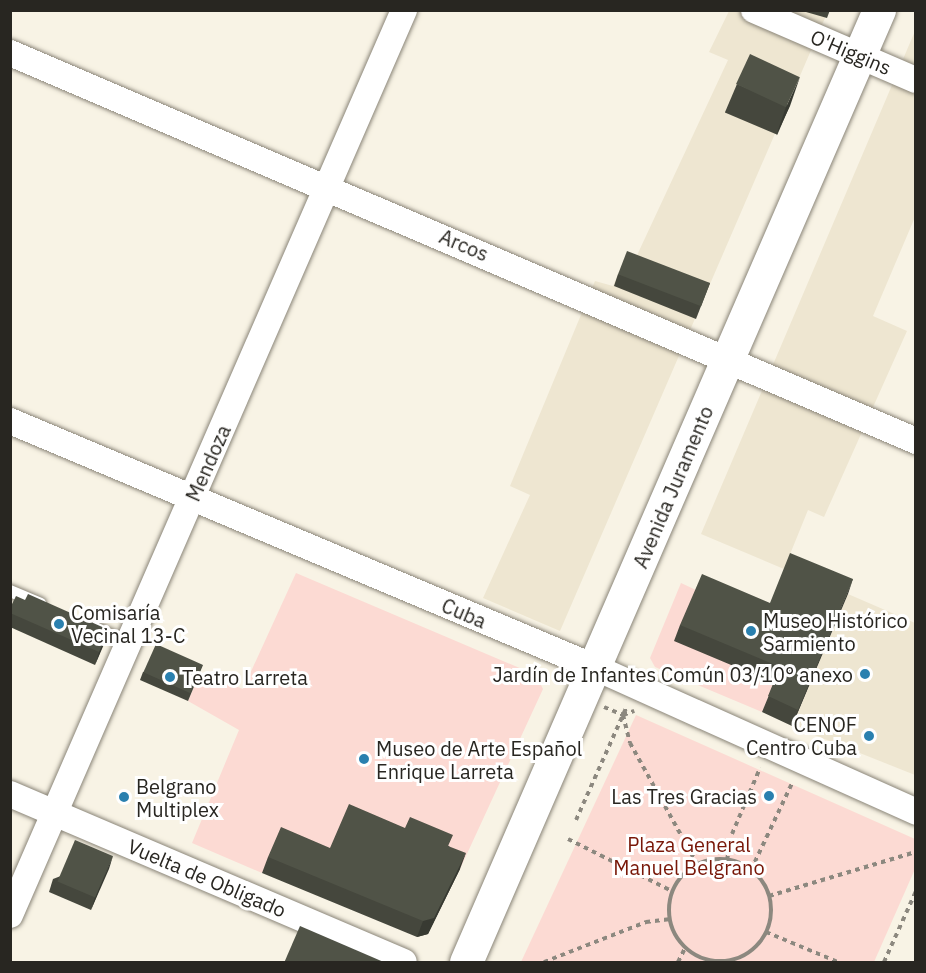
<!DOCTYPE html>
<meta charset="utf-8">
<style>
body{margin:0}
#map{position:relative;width:926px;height:973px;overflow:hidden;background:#f8f3e5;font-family:"IBM Plex Sans",sans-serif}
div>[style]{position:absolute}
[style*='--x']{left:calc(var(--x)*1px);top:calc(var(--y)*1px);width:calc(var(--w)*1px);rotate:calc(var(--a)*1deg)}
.built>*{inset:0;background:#eee6d1}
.green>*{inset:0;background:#fcdad3}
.path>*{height:4px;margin-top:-2px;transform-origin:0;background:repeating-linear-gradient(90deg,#8c887f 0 4.5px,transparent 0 9px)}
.path>.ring{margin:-2px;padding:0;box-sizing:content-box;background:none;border:4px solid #8c887f;border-radius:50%}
.roads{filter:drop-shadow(0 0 2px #8a8578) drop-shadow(0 0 2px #8a8578)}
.service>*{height:12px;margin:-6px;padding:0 6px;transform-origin:6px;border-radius:6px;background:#fff}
.minor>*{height:26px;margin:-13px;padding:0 13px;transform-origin:13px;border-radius:13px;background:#fff}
.secondary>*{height:33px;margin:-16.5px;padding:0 16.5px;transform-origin:16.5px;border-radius:16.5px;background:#fff}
.wall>*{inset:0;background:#45473d;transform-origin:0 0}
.shaded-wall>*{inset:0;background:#383a32}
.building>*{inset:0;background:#505347;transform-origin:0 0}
.dots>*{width:16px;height:16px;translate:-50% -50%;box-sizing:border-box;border:3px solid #fff;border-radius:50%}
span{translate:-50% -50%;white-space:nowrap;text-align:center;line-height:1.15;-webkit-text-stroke:6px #fff;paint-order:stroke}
.street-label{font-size:20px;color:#282621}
.poi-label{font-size:20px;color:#282621}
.left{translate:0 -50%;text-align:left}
.right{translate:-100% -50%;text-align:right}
.park-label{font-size:20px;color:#781708}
.frame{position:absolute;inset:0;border:12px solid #282621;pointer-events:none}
</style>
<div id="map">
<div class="built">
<div style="clip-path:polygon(729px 11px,828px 11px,560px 631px,483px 598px,530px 495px,510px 486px,595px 281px,613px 286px,623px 263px,632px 266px,728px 60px,709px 52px)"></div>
<div style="clip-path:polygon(915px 31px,915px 217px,873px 316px,907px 331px,824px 517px,808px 510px,784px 569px,701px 534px)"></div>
<div style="clip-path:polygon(848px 594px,915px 623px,915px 775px,792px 726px)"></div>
</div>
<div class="green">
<div style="clip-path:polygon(296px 573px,536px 675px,543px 689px,460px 869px,325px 864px,277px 838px,262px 873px,192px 843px,239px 730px,188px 701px,200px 673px,243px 689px)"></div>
<div style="clip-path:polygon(681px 583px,696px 590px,775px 683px,762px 712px,655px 667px,650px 658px)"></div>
<div style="clip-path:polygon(636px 715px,915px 839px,915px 869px,874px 962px,521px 962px)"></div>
</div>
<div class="path">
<div style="--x:604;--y:707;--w:21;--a:23"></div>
<div style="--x:623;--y:715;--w:29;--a:76"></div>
<div style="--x:630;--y:743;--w:138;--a:61"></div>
<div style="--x:623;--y:715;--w:12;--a:-20"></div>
<div style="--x:576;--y:820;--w:125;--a:-65.9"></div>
<div style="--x:568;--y:839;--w:116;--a:26.6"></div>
<div class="ring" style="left:669px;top:859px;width:98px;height:98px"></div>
<div style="--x:727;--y:860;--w:26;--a:-79"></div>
<div style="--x:732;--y:834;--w:72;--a:-67"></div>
<div style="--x:751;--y:870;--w:98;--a:-64.7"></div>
<div style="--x:769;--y:896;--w:153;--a:-16.7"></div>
<div style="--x:766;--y:932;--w:78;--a:22.6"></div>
<div style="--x:544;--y:962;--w:110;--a:-21.4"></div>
<div style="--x:646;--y:922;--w:23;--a:-7"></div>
<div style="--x:678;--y:962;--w:16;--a:-63"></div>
<div style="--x:884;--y:962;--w:78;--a:-65.7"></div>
</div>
<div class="roads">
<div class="service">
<div style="--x:10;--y:591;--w:33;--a:23"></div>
<div style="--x:95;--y:628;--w:38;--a:25"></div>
</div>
<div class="minor">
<div style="--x:754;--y:10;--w:176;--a:23.4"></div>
<div style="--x:10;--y:53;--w:986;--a:23.18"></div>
<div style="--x:10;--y:421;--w:634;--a:22.84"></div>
<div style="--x:594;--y:667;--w:353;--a:24.2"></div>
<div style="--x:10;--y:794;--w:428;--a:23.1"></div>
<div style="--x:10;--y:915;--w:987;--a:-66.47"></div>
</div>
<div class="secondary">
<div style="--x:466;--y:962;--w:1038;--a:-66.55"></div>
</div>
</div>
<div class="wall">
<div style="clip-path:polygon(806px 10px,830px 10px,827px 18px,806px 12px)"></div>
<div style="left:737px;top:84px;width:57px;height:31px;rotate:23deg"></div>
<div style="clip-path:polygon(618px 274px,710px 283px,696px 319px,614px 286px)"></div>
<div style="clip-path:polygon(853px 579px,792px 726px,762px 712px,774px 683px,674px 641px,680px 625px,770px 603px)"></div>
<div style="clip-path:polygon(25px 600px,109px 630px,95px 665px,10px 627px,10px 608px)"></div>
<div style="clip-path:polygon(203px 665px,188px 701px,140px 680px,143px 672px)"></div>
<div style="clip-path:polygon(405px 828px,449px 846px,460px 869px,428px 934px,417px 937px,262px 873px,268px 857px,330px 848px)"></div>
<div style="clip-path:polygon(113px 856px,91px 910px,49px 892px,53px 879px)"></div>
</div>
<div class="shaded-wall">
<div style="clip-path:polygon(800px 77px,790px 106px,776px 136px,786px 107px)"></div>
<div style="clip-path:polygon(853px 579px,848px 594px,792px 726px,798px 710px)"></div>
<div style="clip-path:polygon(109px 630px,105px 642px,95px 665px,99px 652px)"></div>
<div style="clip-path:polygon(466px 853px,460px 869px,428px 934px,417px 937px,423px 921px)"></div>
<div style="clip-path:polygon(113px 856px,109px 869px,91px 910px,95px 897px)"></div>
</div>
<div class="building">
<div style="left:750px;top:54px;width:55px;height:33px;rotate:25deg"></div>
<div style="left:627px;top:251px;width:89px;height:25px;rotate:21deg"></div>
<div style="clip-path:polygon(790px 553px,853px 579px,798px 710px,768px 696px,780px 667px,680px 625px,702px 574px,770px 603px)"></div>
<div style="clip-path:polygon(28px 594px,109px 630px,99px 652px,10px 613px,10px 608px,16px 596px,25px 600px)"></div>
<div style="left:156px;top:644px;width:51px;height:31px;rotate:24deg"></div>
<div style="clip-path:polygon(349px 804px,405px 828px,410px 817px,453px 835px,448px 846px,466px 853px,434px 918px,423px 921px,268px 857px,281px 827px,330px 848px)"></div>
<div style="left:75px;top:840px;width:41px;height:45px;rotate:23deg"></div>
<div style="clip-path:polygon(300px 926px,386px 963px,284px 963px)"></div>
</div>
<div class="dots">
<div style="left:59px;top:624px;background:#2a80af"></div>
<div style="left:751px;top:631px;background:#2a80af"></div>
<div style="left:865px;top:674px;background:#2a80af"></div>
<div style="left:170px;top:677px;background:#2a80af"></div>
<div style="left:869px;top:736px;background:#2a80af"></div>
<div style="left:364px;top:759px;background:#2a80af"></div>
<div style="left:769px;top:796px;background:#2a80af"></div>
<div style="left:124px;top:797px;background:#2a80af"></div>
</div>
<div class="street-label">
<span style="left:851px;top:52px;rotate:23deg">O'Higgins</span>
<span style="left:464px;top:245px;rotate:23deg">Arcos</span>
<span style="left:208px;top:463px;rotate:-66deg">Mendoza</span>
<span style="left:673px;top:487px;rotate:-67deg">Avenida Juramento</span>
<span style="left:464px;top:613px;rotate:23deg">Cuba</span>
<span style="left:207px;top:878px;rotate:23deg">Vuelta de Obligado</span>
</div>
<div class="poi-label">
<span class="left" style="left:71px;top:624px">Comisaría<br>Vecinal 13-C</span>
<span class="left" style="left:763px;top:632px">Museo Histórico<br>Sarmiento</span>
<span class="right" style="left:853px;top:674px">Jardín de Infantes Común 03/10° anexo</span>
<span class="left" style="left:182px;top:677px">Teatro Larreta</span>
<span class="right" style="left:857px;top:736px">CENOF<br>Centro Cuba</span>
<span class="left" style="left:376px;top:760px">Museo de Arte Español<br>Enrique Larreta</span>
<span class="left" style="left:136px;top:798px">Belgrano<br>Multiplex</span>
<span class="right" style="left:757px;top:796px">Las Tres Gracias</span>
</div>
<div class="park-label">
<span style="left:689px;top:856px">Plaza General<br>Manuel Belgrano</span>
</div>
<div class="frame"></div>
</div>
